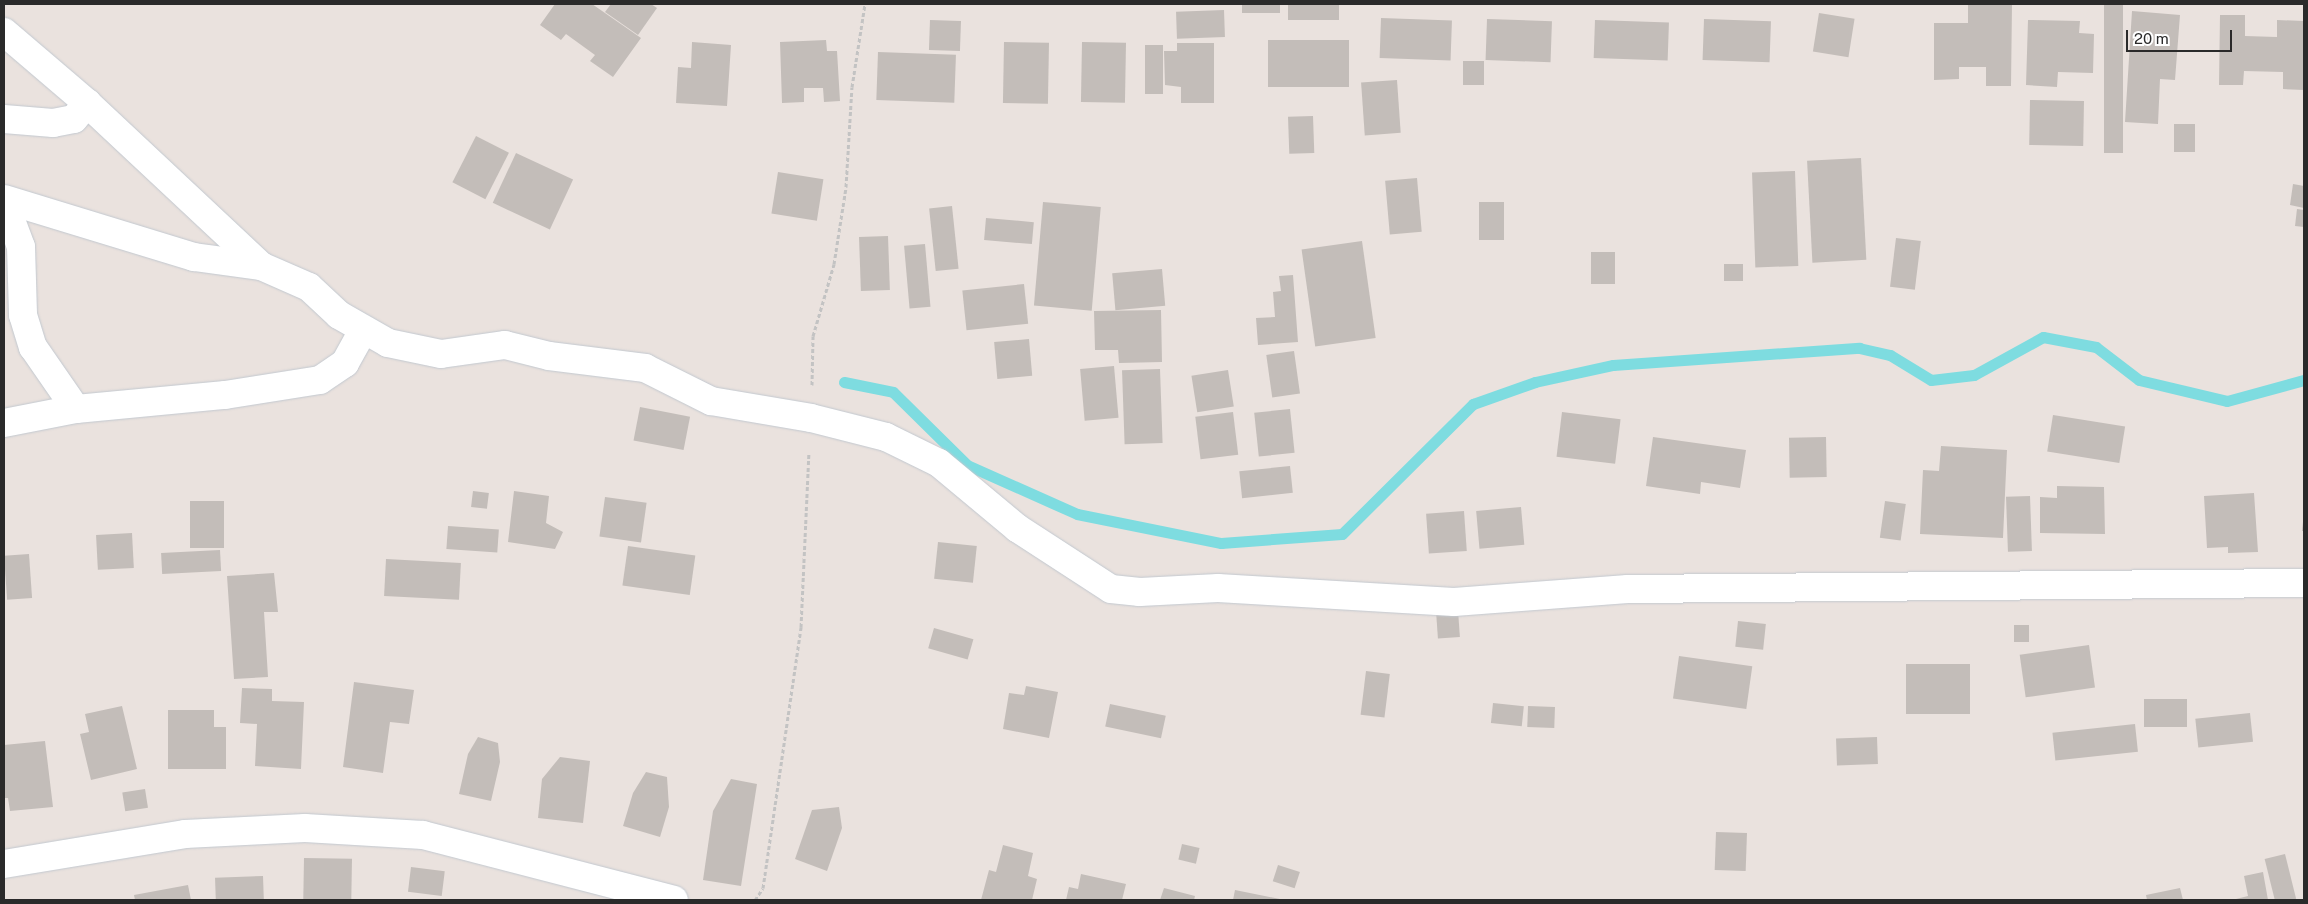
<!DOCTYPE html>
<style>
body{margin:0}
#map{position:relative;width:2308px;height:904px;overflow:hidden;background:#eae2de;font-family:"Public Sans",sans-serif}
div>[style]{position:absolute}
[style*='--x']{left:calc(var(--x)*1px);top:calc(var(--y)*1px);width:calc(var(--w)*1px);rotate:calc(var(--a)*1deg)}
.stream>*{height:11px;margin:-5.5px;padding:0 5.5px;transform-origin:5.5px;border-radius:5.5px;background:#7edce0}
.building>*{inset:0;background:#c3bdb9;transform-origin:0 0}
.path>*{height:3px;margin-top:-1.5px;transform-origin:0;background:repeating-linear-gradient(90deg,#c3c3c3 0 4px,transparent 0 6.5px)}
.roads{filter:drop-shadow(0 0 1px #c2c8cf) drop-shadow(0 0 1px #c2c8cf)}
.minor>*{height:28px;margin:-14px;padding:0 14px;transform-origin:14px;border-radius:14px;background:#fff}
span{translate:-50% -50%;white-space:nowrap;text-align:center;line-height:1.15;-webkit-text-stroke:4px #fff;paint-order:stroke}
.frame{position:absolute;inset:0;border:5px solid #2a2a2a;pointer-events:none}
.scale{position:absolute;left:2126px;top:30px;width:106px;height:22px;box-sizing:border-box;border:2px solid #2a2a2a;border-top:0;padding-left:6px;font-size:15px;line-height:18px;white-space:nowrap;color:#2a2a2a;-webkit-text-stroke:4px #fff;paint-order:stroke}
</style>
<div id="map">
<div class="stream">
<div style="--x:844;--y:382;--w:50;--a:11.5"></div>
<div style="--x:893;--y:392;--w:104;--a:44.6"></div>
<div style="--x:967;--y:465;--w:120;--a:24"></div>
<div style="--x:1077;--y:514;--w:147;--a:11.4"></div>
<div style="--x:1221;--y:543;--w:121;--a:-4.3"></div>
<div style="--x:1342;--y:534;--w:185;--a:-44.8"></div>
<div style="--x:1473;--y:404;--w:66;--a:-19.5"></div>
<div style="--x:1535;--y:382;--w:80;--a:-12.3"></div>
<div style="--x:1613;--y:365;--w:247;--a:-4"></div>
<div style="--x:1859;--y:348;--w:32;--a:13"></div>
<div style="--x:1890;--y:355;--w:48;--a:31.4"></div>
<div style="--x:1931;--y:380;--w:43;--a:-6.6"></div>
<div style="--x:1974;--y:375;--w:79;--a:-28.8"></div>
<div style="--x:2043;--y:337;--w:54;--a:10.7"></div>
<div style="--x:2096;--y:347;--w:54;--a:37.5"></div>
<div style="--x:2139;--y:380;--w:90;--a:13.4"></div>
<div style="--x:2227;--y:401;--w:80;--a:-15.3"></div>
</div>
<div class="building">
<div style="clip-path:polygon(555px 4px,592px 4px,641px 38px,613px 77px,590px 61px,595px 55px,566px 34px,561px 40px,540px 25px)"></div>
<div style="clip-path:polygon(611px 4px,651px 4px,657px 8px,638px 35px,605px 12px)"></div>
<div style="left:1242px;top:4px;width:38px;height:9px"></div>
<div style="left:1288px;top:4px;width:51px;height:16px"></div>
<div style="clip-path:polygon(1968px 4px,2012px 4px,2011px 86px,1986px 86px,1986px 67px,1959px 67px,1959px 79px,1934px 80px,1934px 23px,1968px 23px)"></div>
<div style="left:2104px;top:4px;width:19px;height:149px"></div>
<div style="left:1224px;top:10px;width:27px;height:48px;rotate:88deg"></div>
<div style="clip-path:polygon(2132px 11px,2180px 15px,2175px 80px,2160px 79px,2158px 124px,2125px 122px)"></div>
<div style="left:1819px;top:13px;width:36px;height:39px;rotate:9deg"></div>
<div style="clip-path:polygon(2220px 15px,2245px 15px,2245px 36px,2277px 37px,2277px 20px,2304px 21px,2304px 90px,2283px 89px,2283px 72px,2244px 71px,2243px 85px,2219px 85px)"></div>
<div style="left:1381px;top:18px;width:71px;height:40px;rotate:2deg"></div>
<div style="left:1487px;top:19px;width:65px;height:41px;rotate:2deg"></div>
<div style="left:1704px;top:19px;width:67px;height:41px;rotate:2deg"></div>
<div style="left:930px;top:20px;width:31px;height:30px;rotate:2deg"></div>
<div style="left:1595px;top:20px;width:74px;height:38px;rotate:2deg"></div>
<div style="clip-path:polygon(2028px 20px,2080px 21px,2079px 33px,2094px 34px,2093px 73px,2058px 72px,2057px 87px,2026px 85px)"></div>
<div style="clip-path:polygon(826px 40px,827px 51px,837px 51px,840px 101px,824px 102px,823px 88px,804px 88px,804px 102px,782px 103px,780px 42px)"></div>
<div style="left:1349px;top:40px;width:47px;height:81px;rotate:90deg"></div>
<div style="clip-path:polygon(692px 42px,731px 45px,727px 106px,676px 103px,678px 67px,691px 68px)"></div>
<div style="left:1004px;top:42px;width:45px;height:61px;rotate:1deg"></div>
<div style="left:1082px;top:42px;width:44px;height:60px;rotate:1deg"></div>
<div style="clip-path:polygon(1177px 43px,1214px 43px,1214px 103px,1181px 103px,1181px 87px,1165px 85px,1164px 51px,1177px 51px)"></div>
<div style="left:1145px;top:45px;width:18px;height:49px"></div>
<div style="left:878px;top:52px;width:78px;height:48px;rotate:2deg"></div>
<div style="left:1463px;top:61px;width:21px;height:24px"></div>
<div style="left:1397px;top:80px;width:53px;height:36px;rotate:86deg"></div>
<div style="left:2030px;top:100px;width:54px;height:45px;rotate:1deg"></div>
<div style="left:1313px;top:116px;width:37px;height:25px;rotate:88deg"></div>
<div style="left:2174px;top:124px;width:21px;height:28px"></div>
<div style="left:476px;top:136px;width:37px;height:52px;rotate:27deg"></div>
<div style="left:516px;top:153px;width:63px;height:55px;rotate:25deg"></div>
<div style="left:1861px;top:158px;width:102px;height:54px;rotate:87deg"></div>
<div style="left:1795px;top:171px;width:95px;height:43px;rotate:88deg"></div>
<div style="left:778px;top:172px;width:46px;height:42px;rotate:9deg"></div>
<div style="left:1417px;top:178px;width:54px;height:32px;rotate:85deg"></div>
<div style="clip-path:polygon(2293px 184px,2304px 186px,2304px 208px,2290px 205px)"></div>
<div style="left:1043px;top:202px;width:58px;height:104px;rotate:5deg"></div>
<div style="left:1479px;top:202px;width:25px;height:38px"></div>
<div style="left:952px;top:206px;width:63px;height:23px;rotate:84deg"></div>
<div style="clip-path:polygon(2297px 209px,2304px 210px,2304px 227px,2295px 226px)"></div>
<div style="left:986px;top:218px;width:48px;height:22px;rotate:5deg"></div>
<div style="left:888px;top:236px;width:54px;height:29px;rotate:88deg"></div>
<div style="left:1896px;top:238px;width:25px;height:49px;rotate:7deg"></div>
<div style="left:1362px;top:241px;width:98px;height:61px;rotate:82deg"></div>
<div style="left:925px;top:244px;width:63px;height:21px;rotate:85deg"></div>
<div style="left:1591px;top:252px;width:24px;height:32px"></div>
<div style="left:1743px;top:264px;width:17px;height:19px;rotate:90deg"></div>
<div style="left:1162px;top:269px;width:37px;height:50px;rotate:85deg"></div>
<div style="clip-path:polygon(1293px 275px,1298px 342px,1258px 345px,1256px 318px,1275px 317px,1273px 292px,1281px 291px,1279px 276px)"></div>
<div style="left:1024px;top:284px;width:40px;height:62px;rotate:84deg"></div>
<div style="clip-path:polygon(1161px 310px,1162px 362px,1119px 363px,1118px 350px,1095px 350px,1094px 311px)"></div>
<div style="left:1029px;top:339px;width:37px;height:35px;rotate:85deg"></div>
<div style="left:1294px;top:351px;width:43px;height:28px;rotate:82deg"></div>
<div style="left:1114px;top:366px;width:52px;height:34px;rotate:85deg"></div>
<div style="left:1160px;top:369px;width:74px;height:38px;rotate:88deg"></div>
<div style="left:1228px;top:370px;width:37px;height:37px;rotate:81deg"></div>
<div style="left:640px;top:407px;width:51px;height:34px;rotate:11deg"></div>
<div style="left:1290px;top:409px;width:44px;height:36px;rotate:84deg"></div>
<div style="left:1233px;top:412px;width:43px;height:38px;rotate:83deg"></div>
<div style="left:1562px;top:412px;width:59px;height:45px;rotate:7deg"></div>
<div style="left:2053px;top:415px;width:73px;height:37px;rotate:9deg"></div>
<div style="clip-path:polygon(1653px 437px,1746px 450px,1740px 488px,1701px 482px,1700px 494px,1646px 486px)"></div>
<div style="left:1826px;top:437px;width:40px;height:37px;rotate:89deg"></div>
<div style="clip-path:polygon(1941px 446px,2007px 450px,2003px 538px,1920px 534px,1923px 470px,1939px 471px)"></div>
<div style="left:1290px;top:466px;width:27px;height:51px;rotate:84deg"></div>
<div style="clip-path:polygon(2057px 486px,2104px 487px,2105px 534px,2040px 533px,2040px 497px,2057px 498px)"></div>
<div style="left:473px;top:491px;width:16px;height:16px;rotate:7deg"></div>
<div style="clip-path:polygon(514px 491px,549px 496px,546px 523px,563px 532px,555px 549px,508px 542px)"></div>
<div style="clip-path:polygon(2254px 493px,2258px 552px,2228px 553px,2228px 547px,2207px 548px,2204px 496px)"></div>
<div style="left:2030px;top:496px;width:55px;height:24px;rotate:88deg"></div>
<div style="left:605px;top:497px;width:42px;height:40px;rotate:8deg"></div>
<div style="left:190px;top:501px;width:34px;height:47px"></div>
<div style="left:1885px;top:501px;width:21px;height:37px;rotate:8deg"></div>
<div style="left:1521px;top:507px;width:38px;height:45px;rotate:85deg"></div>
<div style="left:1464px;top:511px;width:40px;height:38px;rotate:86deg"></div>
<div style="clip-path:polygon(2304px 513px,2304px 531px,2302px 531px)"></div>
<div style="left:448px;top:526px;width:51px;height:23px;rotate:4deg"></div>
<div style="left:132px;top:533px;width:35px;height:36px;rotate:87deg"></div>
<div style="left:938px;top:542px;width:39px;height:37px;rotate:6deg"></div>
<div style="left:628px;top:546px;width:68px;height:40px;rotate:8deg"></div>
<div style="left:220px;top:550px;width:21px;height:59px;rotate:87deg"></div>
<div style="left:29px;top:554px;width:44px;height:25px;rotate:86deg"></div>
<div style="left:386px;top:559px;width:75px;height:37px;rotate:3deg"></div>
<div style="clip-path:polygon(274px 573px,278px 612px,264px 612px,268px 677px,234px 679px,227px 576px)"></div>
<div style="left:1458px;top:610px;width:27px;height:22px;rotate:86deg"></div>
<div style="left:1738px;top:621px;width:28px;height:26px;rotate:6deg"></div>
<div style="left:2014px;top:625px;width:15px;height:17px"></div>
<div style="left:934px;top:628px;width:41px;height:21px;rotate:16deg"></div>
<div style="left:2089px;top:645px;width:43px;height:70px;rotate:82deg"></div>
<div style="left:1679px;top:656px;width:74px;height:43px;rotate:8deg"></div>
<div style="left:1906px;top:664px;width:64px;height:50px"></div>
<div style="left:1366px;top:671px;width:24px;height:44px;rotate:7deg"></div>
<div style="clip-path:polygon(354px 682px,414px 690px,409px 724px,390px 722px,383px 773px,343px 767px)"></div>
<div style="clip-path:polygon(1026px 686px,1058px 692px,1049px 738px,1003px 729px,1009px 693px,1024px 695px)"></div>
<div style="clip-path:polygon(242px 688px,272px 689px,272px 701px,304px 702px,301px 769px,255px 766px,257px 724px,240px 723px)"></div>
<div style="left:2144px;top:699px;width:43px;height:28px"></div>
<div style="left:1493px;top:703px;width:31px;height:20px;rotate:6deg"></div>
<div style="left:1110px;top:704px;width:57px;height:23px;rotate:12deg"></div>
<div style="clip-path:polygon(122px 706px,137px 769px,91px 780px,80px 734px,89px 732px,85px 714px)"></div>
<div style="left:1528px;top:706px;width:27px;height:21px;rotate:2deg"></div>
<div style="clip-path:polygon(168px 710px,214px 710px,214px 727px,226px 727px,226px 769px,168px 769px)"></div>
<div style="left:2250px;top:713px;width:29px;height:55px;rotate:84deg"></div>
<div style="left:2135px;top:724px;width:28px;height:83px;rotate:84deg"></div>
<div style="clip-path:polygon(478px 737px,498px 743px,500px 762px,491px 801px,459px 794px,468px 754px)"></div>
<div style="left:1877px;top:737px;width:27px;height:41px;rotate:88deg"></div>
<div style="clip-path:polygon(45px 741px,53px 807px,10px 811px,8px 798px,4px 798px,4px 745px)"></div>
<div style="clip-path:polygon(560px 757px,590px 761px,583px 823px,538px 818px,542px 779px)"></div>
<div style="clip-path:polygon(646px 772px,667px 777px,669px 807px,660px 837px,623px 826px,633px 793px)"></div>
<div style="clip-path:polygon(731px 779px,757px 784px,741px 886px,703px 880px,713px 811px)"></div>
<div style="left:145px;top:789px;width:19px;height:23px;rotate:81deg"></div>
<div style="clip-path:polygon(839px 807px,842px 828px,827px 871px,795px 859px,812px 810px)"></div>
<div style="left:1716px;top:832px;width:31px;height:38px;rotate:2deg"></div>
<div style="left:1182px;top:844px;width:18px;height:16px;rotate:13deg"></div>
<div style="clip-path:polygon(1003px 845px,1033px 853px,1028px 876px,1037px 879px,1032px 900px,981px 900px,989px 870px,996px 872px)"></div>
<div style="left:2285px;top:854px;width:46px;height:21px;rotate:76deg"></div>
<div style="left:304px;top:858px;width:48px;height:42px;rotate:1deg"></div>
<div style="left:1278px;top:865px;width:23px;height:17px;rotate:18deg"></div>
<div style="left:411px;top:867px;width:34px;height:25px;rotate:7deg"></div>
<div style="clip-path:polygon(2263px 872px,2268px 900px,2232px 900px,2248px 896px,2244px 876px)"></div>
<div style="clip-path:polygon(1081px 874px,1126px 884px,1122px 900px,1066px 900px,1069px 887px,1078px 889px)"></div>
<div style="left:263px;top:876px;width:24px;height:48px;rotate:88deg"></div>
<div style="clip-path:polygon(188px 885px,191px 900px,135px 900px,134px 895px)"></div>
<div style="clip-path:polygon(1164px 888px,1195px 896px,1194px 900px,1160px 900px)"></div>
<div style="clip-path:polygon(2180px 888px,2183px 900px,2147px 900px,2146px 895px)"></div>
<div style="clip-path:polygon(1235px 890px,1280px 899px,1280px 900px,1233px 900px)"></div>
</div>
<div class="path">
<div style="--x:812;--y:385;--w:49;--a:-88.8"></div>
<div style="--x:813;--y:336;--w:75;--a:-73.7"></div>
<div style="--x:834;--y:264;--w:78;--a:-81.1"></div>
<div style="--x:846;--y:187;--w:100;--a:-86.6"></div>
<div style="--x:852;--y:87;--w:84;--a:-81.1"></div>
<div style="--x:755;--y:900;--w:14;--a:-56"></div>
<div style="--x:763;--y:888;--w:264;--a:-81.7"></div>
<div style="--x:801;--y:627;--w:175;--a:-87.4"></div>
</div>
<div class="roads">
<div class="minor">
<div style="--x:4;--y:32;--w:109;--a:40.5"></div>
<div style="--x:87;--y:103;--w:238;--a:43.1"></div>
<div style="--x:4;--y:119;--w:49;--a:4.7"></div>
<div style="--x:53;--y:123;--w:21;--a:-11"></div>
<div style="--x:74;--y:119;--w:21;--a:-51"></div>
<div style="--x:4;--y:199;--w:199;--a:17"></div>
<div style="--x:194;--y:257;--w:68;--a:7.7"></div>
<div style="--x:261;--y:266;--w:52;--a:23.6"></div>
<div style="--x:309;--y:287;--w:41;--a:43"></div>
<div style="--x:339;--y:315;--w:56;--a:29.7"></div>
<div style="--x:388;--y:343;--w:54;--a:11.7"></div>
<div style="--x:441;--y:354;--w:65;--a:-8"></div>
<div style="--x:505;--y:345;--w:45;--a:14"></div>
<div style="--x:549;--y:356;--w:97;--a:7.1"></div>
<div style="--x:645;--y:368;--w:74;--a:26.6"></div>
<div style="--x:711;--y:401;--w:101;--a:9.6"></div>
<div style="--x:811;--y:418;--w:77;--a:14.2"></div>
<div style="--x:886;--y:437;--w:59;--a:26.1"></div>
<div style="--x:939;--y:463;--w:102;--a:39.8"></div>
<div style="--x:1017;--y:528;--w:112;--a:33"></div>
<div style="--x:1111;--y:589;--w:29;--a:6"></div>
<div style="--x:1140;--y:592;--w:78;--a:-2.9"></div>
<div style="--x:1218;--y:588;--w:236;--a:3.4"></div>
<div style="--x:1454;--y:602;--w:174;--a:-4.3"></div>
<div style="--x:1628;--y:589;--w:676;--a:-0.51"></div>
<div style="--x:4;--y:201;--w:49;--a:69.7"></div>
<div style="--x:21;--y:247;--w:68;--a:88.3"></div>
<div style="--x:23;--y:315;--w:34;--a:73"></div>
<div style="--x:33;--y:347;--w:75;--a:55.3"></div>
<div style="--x:4;--y:423;--w:73;--a:-11"></div>
<div style="--x:76;--y:409;--w:150;--a:-5.4"></div>
<div style="--x:225;--y:395;--w:96;--a:-9"></div>
<div style="--x:320;--y:380;--w:30;--a:-34"></div>
<div style="--x:345;--y:363;--w:37;--a:-61"></div>
<div style="--x:4;--y:864;--w:183;--a:-9.4"></div>
<div style="--x:185;--y:834;--w:120;--a:-2.9"></div>
<div style="--x:305;--y:828;--w:118;--a:3.4"></div>
<div style="--x:423;--y:835;--w:259;--a:14.5"></div>
</div>
</div>
<div class="frame"></div>
<div class="scale">20 m</div>
</div>
